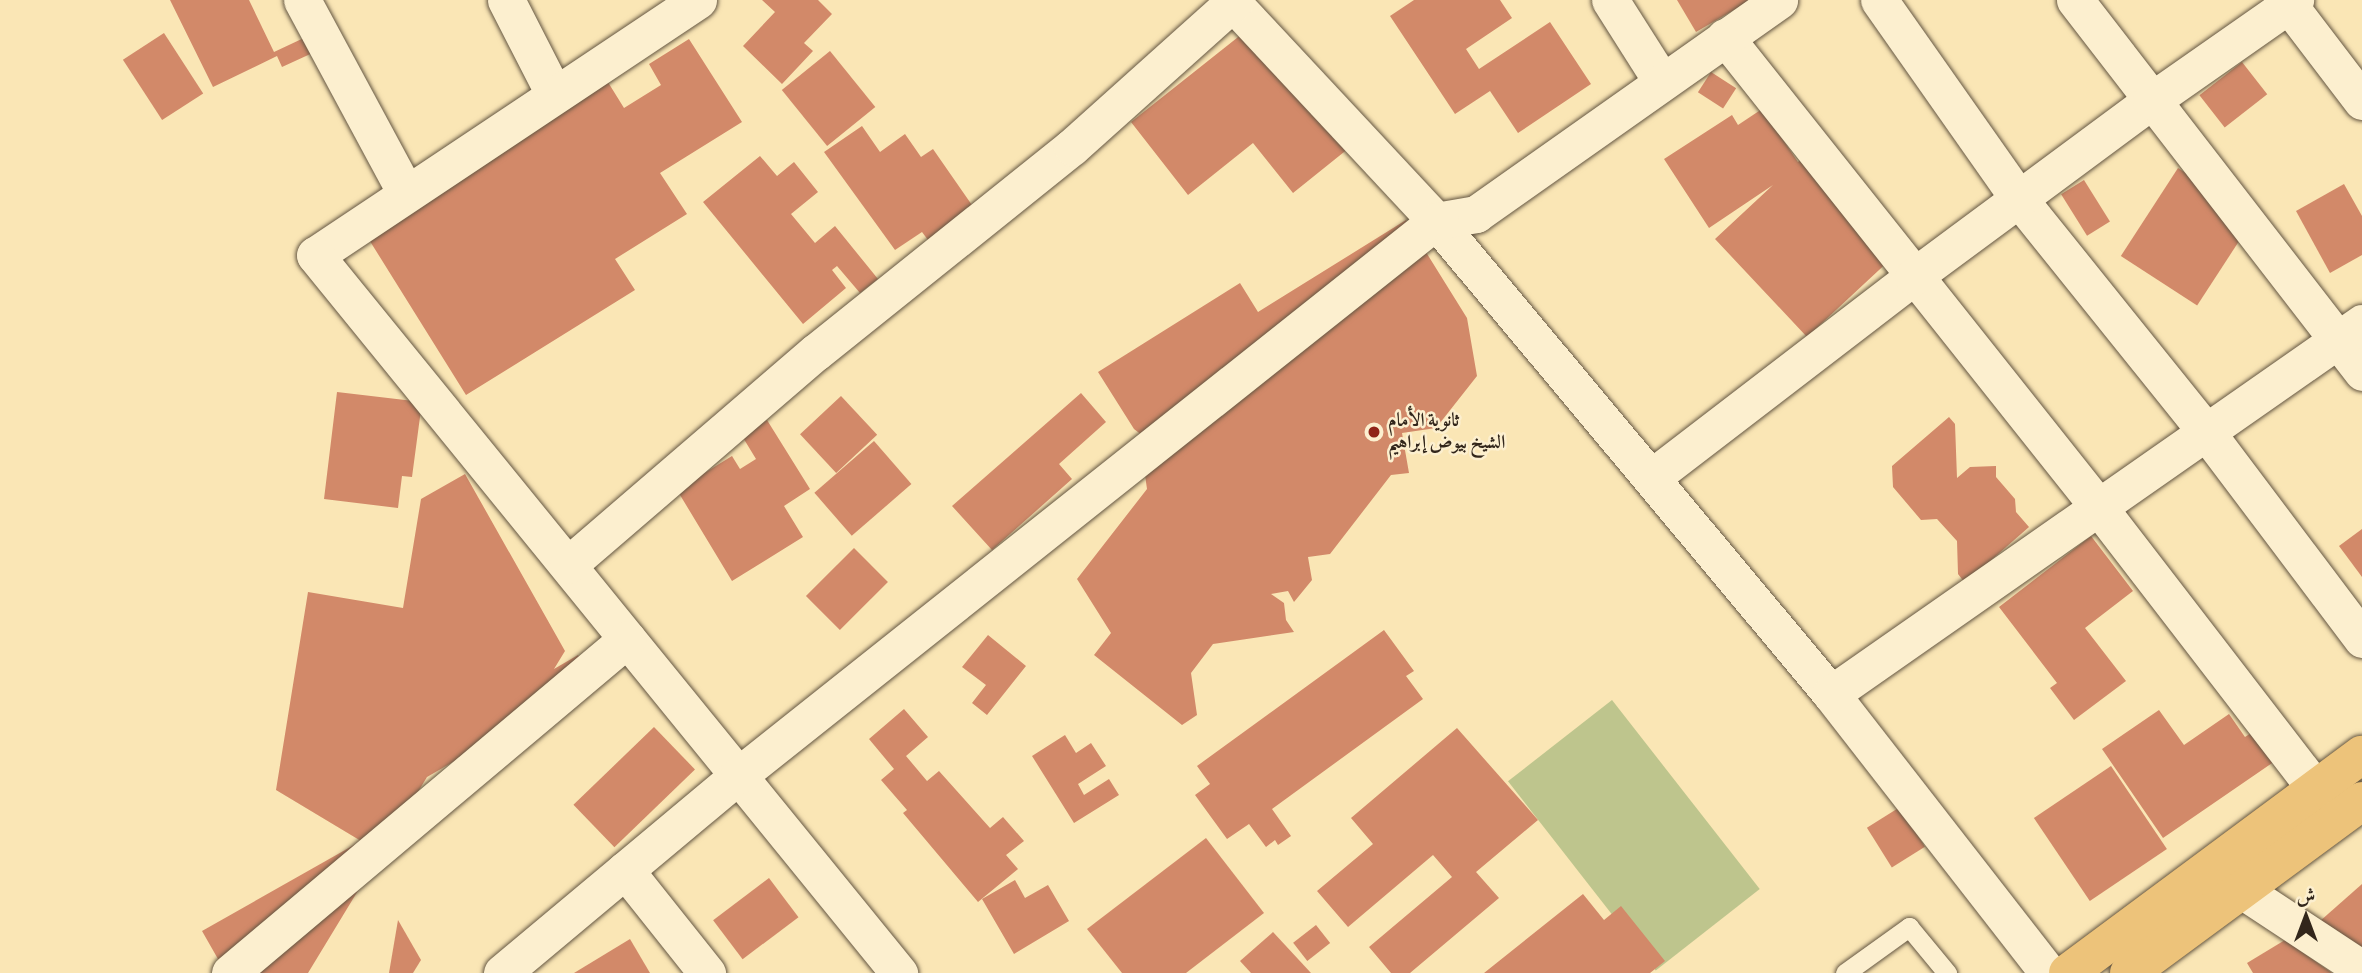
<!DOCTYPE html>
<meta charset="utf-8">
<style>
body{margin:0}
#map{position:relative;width:2362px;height:973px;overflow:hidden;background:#fae6b5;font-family:Alegreya,Amiri,serif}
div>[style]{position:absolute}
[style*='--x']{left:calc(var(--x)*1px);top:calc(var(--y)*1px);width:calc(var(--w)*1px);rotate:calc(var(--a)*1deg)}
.green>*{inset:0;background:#bec58d;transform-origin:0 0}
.building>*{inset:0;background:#d28969;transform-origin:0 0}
.roads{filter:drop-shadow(0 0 2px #645642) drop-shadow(0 0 2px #645642)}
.service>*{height:19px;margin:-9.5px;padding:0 9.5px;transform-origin:9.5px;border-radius:9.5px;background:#fcefcf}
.minor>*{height:37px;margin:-18.5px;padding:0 18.5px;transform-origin:18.5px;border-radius:18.5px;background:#fcefcf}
.primary>*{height:38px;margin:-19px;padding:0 19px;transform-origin:19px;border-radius:19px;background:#edc37a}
.dots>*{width:19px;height:19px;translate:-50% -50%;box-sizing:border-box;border:4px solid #fcefcf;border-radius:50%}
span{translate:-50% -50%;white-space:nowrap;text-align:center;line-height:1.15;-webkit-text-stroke:5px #fcefcf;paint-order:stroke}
.poi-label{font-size:19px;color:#32261b;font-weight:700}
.left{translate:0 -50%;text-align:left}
.north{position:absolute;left:2271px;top:882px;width:70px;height:70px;-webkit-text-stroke:5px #fcefcf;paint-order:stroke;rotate:0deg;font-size:19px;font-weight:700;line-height:28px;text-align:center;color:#32261b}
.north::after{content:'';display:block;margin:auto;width:24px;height:32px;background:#32261b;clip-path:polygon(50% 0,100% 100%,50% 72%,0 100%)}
</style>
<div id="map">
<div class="green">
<div style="left:1612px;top:700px;width:240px;height:132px;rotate:52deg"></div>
</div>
<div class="building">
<div style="clip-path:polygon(170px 0,249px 0,274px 52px,323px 29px,330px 45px,282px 67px,277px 56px,213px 87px)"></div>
<div style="clip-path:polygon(762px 0,818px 0,832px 14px,804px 43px,813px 51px,782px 84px,743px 46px,775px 12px)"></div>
<div style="clip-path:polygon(1414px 0,1500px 0,1512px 18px,1466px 49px,1479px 69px,1550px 22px,1591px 84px,1518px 133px,1490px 91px,1455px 114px,1390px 16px)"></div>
<div style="clip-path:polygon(1677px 0,1751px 0,1696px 32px)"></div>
<div style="clip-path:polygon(1252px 26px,1349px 148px,1293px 193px,1253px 143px,1188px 195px,1131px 122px)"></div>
<div style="left:164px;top:33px;width:72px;height:49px;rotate:57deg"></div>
<div style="clip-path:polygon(689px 39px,742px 122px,660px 173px,687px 214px,615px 259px,635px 290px,466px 395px,363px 230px,606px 79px,624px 108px,661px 85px,649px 64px)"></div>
<div style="left:830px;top:51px;width:72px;height:62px;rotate:51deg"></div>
<div style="left:2242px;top:62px;width:41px;height:54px;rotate:52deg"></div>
<div style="left:1711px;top:72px;width:30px;height:24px;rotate:33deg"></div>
<div style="clip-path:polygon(1762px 109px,1798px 162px,1801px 159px,1893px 257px,1807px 337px,1715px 239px,1773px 185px,1709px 228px,1664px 159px,1732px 115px,1738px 125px)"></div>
<div style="clip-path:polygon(862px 126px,880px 152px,905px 134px,921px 157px,933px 149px,974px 208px,928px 240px,922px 232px,895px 250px,824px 152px)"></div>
<div style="clip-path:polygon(760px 156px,777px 176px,794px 162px,818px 192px,791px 214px,815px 243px,835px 226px,878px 279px,860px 293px,837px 266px,832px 270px,846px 288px,803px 324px,703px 202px)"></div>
<div style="left:2178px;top:168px;width:91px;height:105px;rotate:33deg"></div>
<div style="left:2084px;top:180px;width:49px;height:27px;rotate:58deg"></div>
<div style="clip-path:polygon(2344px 184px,2362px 216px,2362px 255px,2330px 273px,2296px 211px)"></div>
<div style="clip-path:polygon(1406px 220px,1467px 318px,1477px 376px,1436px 428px,1402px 433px,1409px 473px,1391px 475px,1330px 554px,1308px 557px,1312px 580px,1294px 602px,1288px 591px,1271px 594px,1284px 603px,1286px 620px,1294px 632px,1213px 644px,1191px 673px,1197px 715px,1182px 725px,1094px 655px,1111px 633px,1077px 579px,1147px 489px,1145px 475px,1164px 452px,1134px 429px,1098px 372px,1240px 283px,1258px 312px)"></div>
<div style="clip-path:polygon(337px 392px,422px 402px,412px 477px,402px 476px,398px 508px,324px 499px)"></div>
<div style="clip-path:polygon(1081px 393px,1106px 422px,1059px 464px,1072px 479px,992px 550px,952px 506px)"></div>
<div style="left:841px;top:396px;width:53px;height:56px;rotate:47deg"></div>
<div style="clip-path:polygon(1949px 417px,1955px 424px,1957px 478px,1970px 467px,1996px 466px,1996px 477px,2015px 499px,2016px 512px,2029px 527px,1965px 583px,1958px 574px,1957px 541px,1937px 519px,1921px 520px,1893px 487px,1892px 466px)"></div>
<div style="clip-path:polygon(767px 420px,810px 489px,784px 506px,803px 537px,732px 581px,677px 490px,732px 456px,740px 469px,756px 459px,742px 436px)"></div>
<div style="left:874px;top:441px;width:57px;height:79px;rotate:49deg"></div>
<div style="clip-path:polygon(465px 474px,565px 651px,554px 669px,578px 655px,593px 681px,427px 777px,308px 973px,226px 973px,202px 931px,361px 841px,276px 790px,308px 592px,403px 608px,421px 499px)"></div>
<div style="clip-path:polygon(2362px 529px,2362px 577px,2339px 546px)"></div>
<div style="clip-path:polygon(2091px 536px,2133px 591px,2085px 628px,2126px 681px,2074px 720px,2050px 688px,2057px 683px,1999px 607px)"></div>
<div style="left:854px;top:548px;width:48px;height:68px;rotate:45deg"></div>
<div style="clip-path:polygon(1384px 630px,1414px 671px,1406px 676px,1423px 699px,1272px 809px,1291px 836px,1278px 845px,1275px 840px,1266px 847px,1249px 824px,1227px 839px,1195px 795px,1210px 784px,1197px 766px)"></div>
<div style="clip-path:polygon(988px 635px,1026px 666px,987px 715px,972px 703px,986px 685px,962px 667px)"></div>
<div style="clip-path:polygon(904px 709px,928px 737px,906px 756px,927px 781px,939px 771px,990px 828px,1003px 817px,1024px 841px,1006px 855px,1018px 869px,978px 902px,903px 813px,907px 810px,881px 780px,894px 769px,869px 739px)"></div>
<div style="clip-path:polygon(2159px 710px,2184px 745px,2229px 714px,2245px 737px,2257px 729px,2278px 759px,2163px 838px,2102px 749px)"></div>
<div style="left:654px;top:727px;width:59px;height:112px;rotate:46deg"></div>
<div style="clip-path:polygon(1457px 728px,1538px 820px,1476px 872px,1499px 898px,1410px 973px,1391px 973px,1369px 947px,1452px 877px,1433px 855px,1348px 927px,1317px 891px,1373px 844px,1351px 818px)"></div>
<div style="clip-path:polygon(1065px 735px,1076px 753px,1091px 743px,1106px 766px,1078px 784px,1084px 795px,1109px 779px,1119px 795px,1074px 823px,1032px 756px)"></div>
<div style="left:2111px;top:766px;width:100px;height:93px;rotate:56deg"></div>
<div style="left:1900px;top:807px;width:47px;height:39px;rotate:58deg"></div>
<div style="clip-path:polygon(1206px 838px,1264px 913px,1186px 973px,1122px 973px,1087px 929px)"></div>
<div style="left:769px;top:878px;width:49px;height:70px;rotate:53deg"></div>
<div style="clip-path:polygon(1015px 880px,1025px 898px,1048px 885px,1069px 921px,1014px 954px,982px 899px)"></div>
<div style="clip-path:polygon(2362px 884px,2362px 973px,2311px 929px)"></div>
<div style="clip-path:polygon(1583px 894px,1604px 920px,1621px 906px,1665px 961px,1650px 973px,1484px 973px)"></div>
<div style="clip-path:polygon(398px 920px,421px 960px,413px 973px,389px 973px)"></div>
<div style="left:1316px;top:925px;width:23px;height:29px;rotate:52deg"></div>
<div style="clip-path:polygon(1273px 932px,1311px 973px,1251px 973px,1240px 961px)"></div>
<div style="clip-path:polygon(630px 939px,650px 973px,574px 973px)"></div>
<div style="clip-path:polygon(2285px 940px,2332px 973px,2253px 973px,2247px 963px)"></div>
</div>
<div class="roads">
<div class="service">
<div style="--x:1845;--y:973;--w:79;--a:-35.7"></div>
<div style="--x:1909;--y:927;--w:60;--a:50.4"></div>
</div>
<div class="minor">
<div style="--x:302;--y:0;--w:219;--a:61.7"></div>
<div style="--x:506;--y:0;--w:106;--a:62.9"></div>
<div style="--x:698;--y:0;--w:460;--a:146.3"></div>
<div style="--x:315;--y:255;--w:926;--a:50.88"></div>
<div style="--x:1230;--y:0;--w:302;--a:47"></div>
<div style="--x:1436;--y:221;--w:616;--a:50.13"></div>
<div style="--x:1831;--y:694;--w:353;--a:52.1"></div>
<div style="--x:1610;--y:0;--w:97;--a:57.6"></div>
<div style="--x:1879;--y:0;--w:243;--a:54.9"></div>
<div style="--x:2019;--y:199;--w:300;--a:51.2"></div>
<div style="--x:2207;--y:433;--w:258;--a:53"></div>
<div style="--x:2075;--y:0;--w:470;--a:52.3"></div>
<div style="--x:2285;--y:0;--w:127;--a:52.7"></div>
<div style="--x:1725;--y:37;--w:603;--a:51.53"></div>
<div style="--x:2100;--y:509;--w:354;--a:52.4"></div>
<div style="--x:1651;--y:478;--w:330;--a:-37.5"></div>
<div style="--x:1913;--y:277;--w:296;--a:-36.5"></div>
<div style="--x:2151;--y:101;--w:176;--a:-35"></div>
<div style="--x:568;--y:565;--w:327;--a:-40.7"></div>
<div style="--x:816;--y:352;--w:328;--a:-38.7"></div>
<div style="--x:1072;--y:147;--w:220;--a:-41.9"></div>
<div style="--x:1831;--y:694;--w:648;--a:-34.94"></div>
<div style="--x:625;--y:870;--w:132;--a:51.5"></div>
<div style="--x:2242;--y:890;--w:144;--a:33.4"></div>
<div style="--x:230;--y:973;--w:519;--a:-40.07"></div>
<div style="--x:502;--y:973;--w:309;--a:-39.9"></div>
<div style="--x:739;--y:775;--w:890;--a:-38.48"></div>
<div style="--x:1436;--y:221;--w:41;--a:-9.9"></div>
<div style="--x:1476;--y:214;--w:371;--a:-35.2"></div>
</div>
<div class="primary">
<div style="--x:2068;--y:973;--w:366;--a:-36.6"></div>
<div style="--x:2129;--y:973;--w:290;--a:-36.4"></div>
</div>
</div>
<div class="dots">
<div style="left:1374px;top:432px;background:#8f2418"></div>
</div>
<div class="poi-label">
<span class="left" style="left:1388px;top:432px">ثانوية الأمام<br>الشيخ بيوض إبراهيم</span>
</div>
<div class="north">ش</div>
</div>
